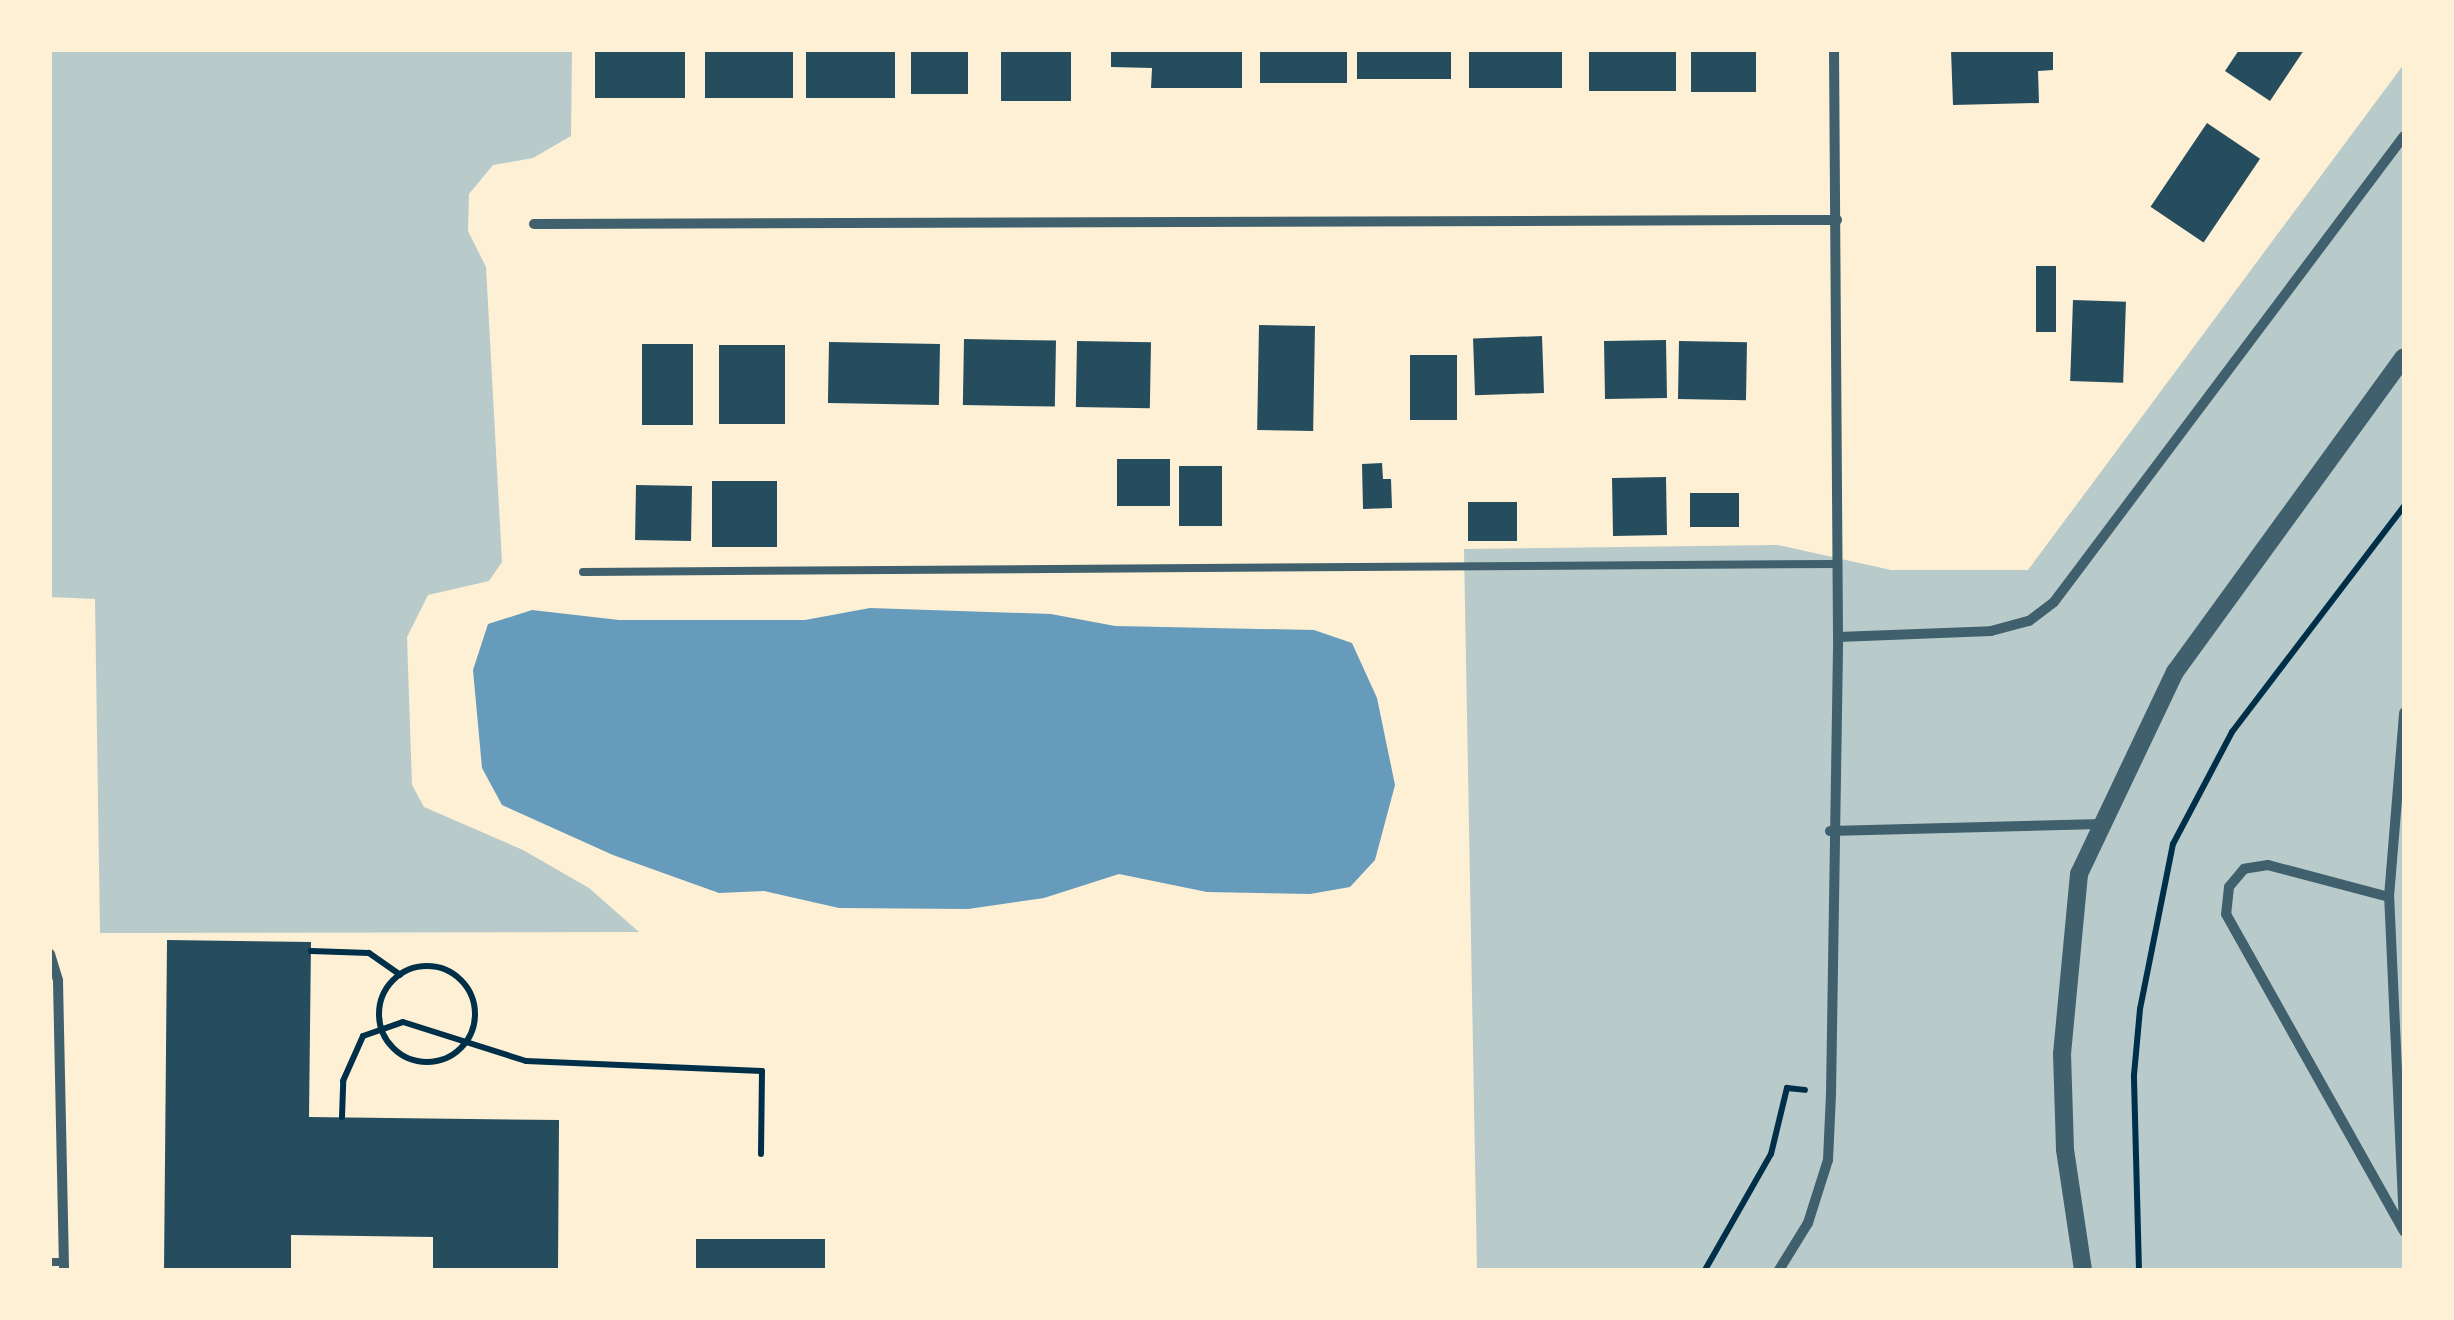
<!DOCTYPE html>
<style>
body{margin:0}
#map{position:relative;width:2454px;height:1320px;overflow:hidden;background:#fdf0d5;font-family:Manrope,sans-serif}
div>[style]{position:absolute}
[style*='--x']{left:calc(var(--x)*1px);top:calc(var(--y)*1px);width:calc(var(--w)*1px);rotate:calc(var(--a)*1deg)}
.green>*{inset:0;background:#b9caca}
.water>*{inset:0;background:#669bbc}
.building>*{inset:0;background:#264d5e;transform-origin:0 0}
.path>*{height:6px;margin:-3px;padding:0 3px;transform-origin:3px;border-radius:3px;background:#003049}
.path>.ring{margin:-3px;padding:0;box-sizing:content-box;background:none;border:6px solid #003049;border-radius:50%}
.service>*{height:8px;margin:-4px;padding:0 4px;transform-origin:4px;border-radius:4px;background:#3f606c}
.minor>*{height:10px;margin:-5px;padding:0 5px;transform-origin:5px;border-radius:5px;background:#3f606c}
.tertiary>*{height:18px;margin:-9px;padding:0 9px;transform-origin:9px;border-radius:9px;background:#3f606c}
span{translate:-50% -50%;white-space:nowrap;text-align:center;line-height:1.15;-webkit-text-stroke:8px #fdf0d5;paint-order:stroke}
.frame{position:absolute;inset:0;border:52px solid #fdf0d5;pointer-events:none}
</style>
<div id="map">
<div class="green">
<div style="clip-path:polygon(50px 50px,572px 50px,571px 136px,533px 158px,493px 165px,469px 194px,468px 231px,486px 267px,502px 562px,489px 581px,428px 595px,407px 637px,412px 785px,424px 807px,523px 850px,589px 888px,639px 932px,100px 933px,95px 599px,50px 597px)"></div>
<div style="clip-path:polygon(2404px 64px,2404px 1270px,1477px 1270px,1464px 549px,1778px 545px,1891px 570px,2028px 570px)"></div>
</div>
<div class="water">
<div style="clip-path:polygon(870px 608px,1051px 614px,1115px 626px,1314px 630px,1352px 643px,1377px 698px,1395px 785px,1375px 860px,1350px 887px,1310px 894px,1207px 892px,1119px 874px,1044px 898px,968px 909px,839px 908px,764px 891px,719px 893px,613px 855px,502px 805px,482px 768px,473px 670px,488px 624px,532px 610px,619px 620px,805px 620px)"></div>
</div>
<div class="building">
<div style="left:595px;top:50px;width:90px;height:48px"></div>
<div style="left:705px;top:50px;width:88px;height:48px"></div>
<div style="left:806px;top:50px;width:89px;height:48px"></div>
<div style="left:911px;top:50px;width:57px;height:44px"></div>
<div style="left:1001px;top:50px;width:70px;height:51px"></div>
<div style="clip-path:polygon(1111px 50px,1242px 50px,1242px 88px,1151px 88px,1152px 68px,1111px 67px)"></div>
<div style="left:1260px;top:50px;width:87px;height:33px"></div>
<div style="left:1357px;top:50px;width:94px;height:29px"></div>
<div style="left:1469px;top:50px;width:93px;height:38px"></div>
<div style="left:1589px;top:50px;width:87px;height:41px"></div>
<div style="left:1691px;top:50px;width:65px;height:42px"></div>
<div style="clip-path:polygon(1951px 50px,2053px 50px,2053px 70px,2038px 71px,2039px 103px,1953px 105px)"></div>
<div style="clip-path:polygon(2239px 50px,2304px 50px,2270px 101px,2225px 71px)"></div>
<div style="left:2207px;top:123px;width:64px;height:101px;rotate:34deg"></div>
<div style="left:2036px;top:266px;width:20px;height:66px"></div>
<div style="left:2073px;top:300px;width:53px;height:81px;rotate:2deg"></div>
<div style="left:1259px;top:325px;width:56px;height:105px;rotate:1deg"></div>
<div style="left:1542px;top:336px;width:57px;height:69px;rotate:88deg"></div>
<div style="left:964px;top:339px;width:92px;height:66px;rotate:1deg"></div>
<div style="left:1666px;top:340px;width:58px;height:62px;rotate:89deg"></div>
<div style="left:1077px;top:341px;width:74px;height:66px;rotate:1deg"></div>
<div style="left:1679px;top:341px;width:68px;height:58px;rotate:1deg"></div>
<div style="left:829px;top:342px;width:111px;height:61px;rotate:1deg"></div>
<div style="left:642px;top:344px;width:51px;height:81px"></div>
<div style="left:719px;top:345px;width:66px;height:79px"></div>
<div style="left:1410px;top:355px;width:47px;height:65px"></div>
<div style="left:1117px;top:459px;width:53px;height:47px"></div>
<div style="clip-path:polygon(1382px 463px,1383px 479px,1391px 479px,1392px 508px,1363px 509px,1362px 464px)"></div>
<div style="left:1222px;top:466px;width:60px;height:43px;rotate:90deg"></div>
<div style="left:1666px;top:477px;width:58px;height:54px;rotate:89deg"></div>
<div style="left:712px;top:481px;width:65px;height:66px"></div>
<div style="left:636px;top:485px;width:56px;height:55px;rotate:1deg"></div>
<div style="left:1690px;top:493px;width:49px;height:34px"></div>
<div style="left:1468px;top:502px;width:49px;height:39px"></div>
<div style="clip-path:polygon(167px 940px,311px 942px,309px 1117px,559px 1120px,558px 1270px,433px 1270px,433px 1237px,291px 1235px,291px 1270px,164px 1270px)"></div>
<div style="left:696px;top:1239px;width:129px;height:31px"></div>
</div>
<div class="path">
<div style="--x:311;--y:951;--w:58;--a:2"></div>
<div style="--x:369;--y:953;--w:38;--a:35"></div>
<div class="ring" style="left:379px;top:966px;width:90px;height:90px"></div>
<div style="--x:342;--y:1117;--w:36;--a:-88"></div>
<div style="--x:343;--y:1081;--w:49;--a:-66"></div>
<div style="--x:363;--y:1036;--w:42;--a:-19.3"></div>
<div style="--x:403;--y:1022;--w:129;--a:17.6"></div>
<div style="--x:526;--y:1061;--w:236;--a:2.4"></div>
<div style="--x:762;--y:1071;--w:83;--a:90.7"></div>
<div style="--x:1705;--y:1270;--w:133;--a:-60.4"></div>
<div style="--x:1771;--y:1154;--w:68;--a:-76.4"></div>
<div style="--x:1787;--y:1088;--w:18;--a:6"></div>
<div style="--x:2139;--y:1270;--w:195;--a:-91.5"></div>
<div style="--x:2134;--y:1075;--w:66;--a:-84.8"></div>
<div style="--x:2140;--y:1009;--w:168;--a:-78.7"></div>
<div style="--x:2173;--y:844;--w:127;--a:-62.2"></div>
<div style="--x:2232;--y:732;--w:284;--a:-52.7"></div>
</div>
<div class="service">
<div style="--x:583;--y:572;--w:1255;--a:-0.37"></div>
<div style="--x:50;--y:1262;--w:14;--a:0"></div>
</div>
<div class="minor">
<div style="--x:534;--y:224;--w:1303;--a:-0.18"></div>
<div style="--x:1838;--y:637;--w:153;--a:-2.2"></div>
<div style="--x:1991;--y:631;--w:39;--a:-15"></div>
<div style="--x:2029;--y:621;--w:31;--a:-37"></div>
<div style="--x:2054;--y:602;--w:583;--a:-53.09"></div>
<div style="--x:1830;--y:831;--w:272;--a:-1.5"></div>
<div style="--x:2389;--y:897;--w:125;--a:-165.2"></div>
<div style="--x:2268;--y:865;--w:24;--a:171"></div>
<div style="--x:2244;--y:869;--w:23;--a:130"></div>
<div style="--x:2229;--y:887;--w:27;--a:96"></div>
<div style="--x:2226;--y:914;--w:364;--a:60.7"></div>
<div style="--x:50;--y:954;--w:28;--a:73"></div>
<div style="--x:58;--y:981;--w:289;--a:88.8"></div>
<div style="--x:2404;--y:1224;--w:327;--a:-92.6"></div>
<div style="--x:2389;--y:897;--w:185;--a:-85.3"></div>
<div style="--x:1779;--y:1270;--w:55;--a:-58.3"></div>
<div style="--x:1808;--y:1223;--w:66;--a:-72.4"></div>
<div style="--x:1828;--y:1160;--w:66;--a:-87.4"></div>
<div style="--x:1831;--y:1094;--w:457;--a:-89.1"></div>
<div style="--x:1838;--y:637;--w:587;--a:-90.39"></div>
</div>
<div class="tertiary">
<div style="--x:2083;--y:1270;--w:122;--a:-98.5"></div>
<div style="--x:2065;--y:1149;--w:95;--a:-91.8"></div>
<div style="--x:2062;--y:1054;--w:181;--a:-84.6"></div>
<div style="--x:2079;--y:874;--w:224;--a:-64.6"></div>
<div style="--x:2175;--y:672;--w:389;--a:-54"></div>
</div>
<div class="frame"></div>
</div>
